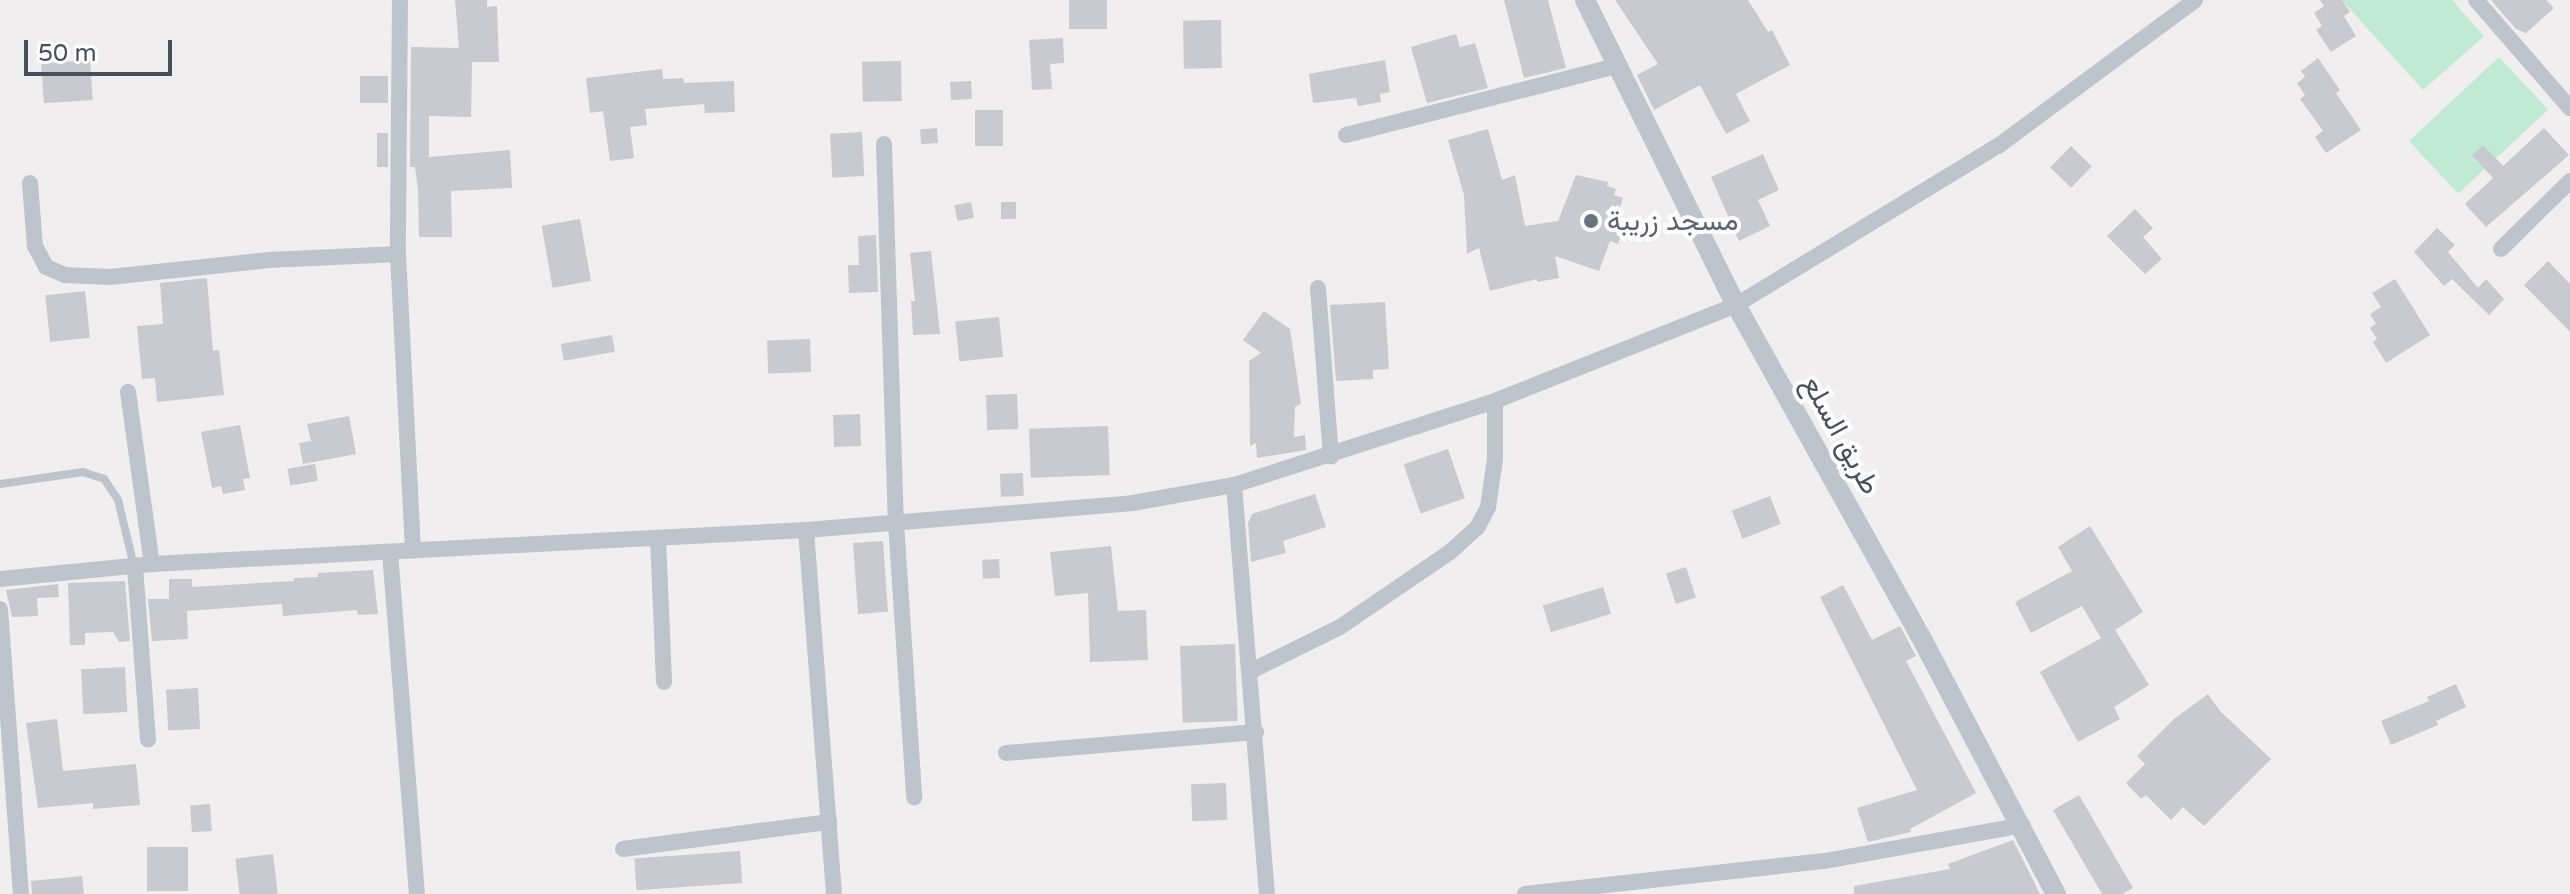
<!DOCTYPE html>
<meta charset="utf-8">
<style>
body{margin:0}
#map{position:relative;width:2570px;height:894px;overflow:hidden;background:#f0eeee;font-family:"Varela Round",Vazirmatn,sans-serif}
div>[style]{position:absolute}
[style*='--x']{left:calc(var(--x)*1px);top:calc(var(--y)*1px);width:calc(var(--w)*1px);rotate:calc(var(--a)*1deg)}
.green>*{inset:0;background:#c0ead3;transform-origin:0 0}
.building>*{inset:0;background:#c9cad0;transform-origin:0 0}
.service>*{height:8px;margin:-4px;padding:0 4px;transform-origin:4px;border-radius:4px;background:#bec4cc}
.minor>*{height:16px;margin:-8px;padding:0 8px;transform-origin:8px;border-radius:8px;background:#bec4cc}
.tertiary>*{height:20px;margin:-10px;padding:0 10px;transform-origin:10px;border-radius:10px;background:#bec4cc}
.dots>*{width:22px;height:22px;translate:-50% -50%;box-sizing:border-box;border:4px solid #fff;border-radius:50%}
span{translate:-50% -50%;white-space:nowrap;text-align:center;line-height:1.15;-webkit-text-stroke:8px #fff;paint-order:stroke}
.worship-label{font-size:28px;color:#5b616d}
.left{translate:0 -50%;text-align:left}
.street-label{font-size:28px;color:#48505a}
.scale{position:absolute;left:24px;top:40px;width:148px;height:36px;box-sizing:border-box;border:4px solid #48505a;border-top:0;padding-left:10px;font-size:24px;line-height:28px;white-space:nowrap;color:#48505a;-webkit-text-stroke:6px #fff;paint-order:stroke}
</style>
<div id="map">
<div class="green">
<div style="clip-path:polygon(2342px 0,2452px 0,2484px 36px,2423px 90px)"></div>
<div style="left:2499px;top:57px;width:72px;height:123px;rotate:47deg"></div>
</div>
<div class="building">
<div style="clip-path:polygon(455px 0,487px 0,487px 7px,497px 6px,499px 62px,472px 62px,471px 117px,429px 116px,429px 157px,510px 150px,512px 188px,451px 191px,452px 237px,419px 237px,418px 190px,415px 167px,410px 167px,411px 47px,459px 48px)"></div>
<div style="left:1069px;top:0;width:38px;height:29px"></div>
<div style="clip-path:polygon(1504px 0,1548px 0,1566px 68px,1524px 78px)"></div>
<div style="clip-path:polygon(1615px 0,1748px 0,1768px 32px,1772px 30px,1790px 65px,1736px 94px,1750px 121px,1726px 134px,1700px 85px,1654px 110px,1637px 75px,1658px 64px)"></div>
<div style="clip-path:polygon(2320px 0,2342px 0,2350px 12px,2344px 16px,2356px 36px,2331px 52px,2316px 30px,2322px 26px,2314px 13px,2324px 6px)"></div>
<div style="clip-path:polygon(2491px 0,2546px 0,2554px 8px,2526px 33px,2516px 29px)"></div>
<div style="left:1221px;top:20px;width:48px;height:38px;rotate:89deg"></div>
<div style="clip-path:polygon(1456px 34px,1460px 47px,1475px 43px,1488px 88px,1427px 103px,1411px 47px)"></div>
<div style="clip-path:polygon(1063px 38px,1064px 63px,1050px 64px,1052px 89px,1032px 90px,1029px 40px)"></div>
<div style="clip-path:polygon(2318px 58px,2340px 90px,2336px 93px,2361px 130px,2326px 153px,2315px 137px,2323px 131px,2300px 99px,2305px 95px,2297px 83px,2305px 77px,2301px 71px)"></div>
<div style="left:90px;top:60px;width:40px;height:49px;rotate:86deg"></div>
<div style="clip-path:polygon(1385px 60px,1390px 92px,1380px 94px,1381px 102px,1358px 106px,1356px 98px,1313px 103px,1309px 74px)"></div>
<div style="left:901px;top:61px;width:40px;height:39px;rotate:89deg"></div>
<div style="clip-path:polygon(662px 69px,663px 79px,683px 78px,684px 83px,734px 81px,735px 112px,705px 113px,704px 104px,645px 109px,647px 125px,630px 127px,634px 158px,610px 161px,603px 111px,590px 113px,586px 78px)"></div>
<div style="left:388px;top:76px;width:27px;height:28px;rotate:90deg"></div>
<div style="left:971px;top:81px;width:18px;height:21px;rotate:87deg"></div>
<div style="left:975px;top:110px;width:28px;height:36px"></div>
<div style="left:937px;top:128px;width:15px;height:17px;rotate:86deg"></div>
<div style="clip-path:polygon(2544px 128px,2569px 155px,2486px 227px,2465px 204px,2493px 178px,2472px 155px,2483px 145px,2503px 166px)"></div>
<div style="clip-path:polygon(1488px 129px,1502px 180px,1515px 175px,1525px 226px,1558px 221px,1576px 175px,1608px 182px,1607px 186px,1616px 189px,1614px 195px,1623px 198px,1615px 222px,1625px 225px,1618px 244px,1610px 241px,1599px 271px,1555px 256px,1559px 278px,1537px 282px,1537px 279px,1490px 291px,1479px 248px,1467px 254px,1464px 195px,1448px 140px)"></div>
<div style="left:862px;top:132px;width:44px;height:32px;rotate:87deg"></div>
<div style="left:377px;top:133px;width:11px;height:34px"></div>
<div style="left:2071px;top:146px;width:29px;height:30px;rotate:44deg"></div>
<div style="clip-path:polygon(1763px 154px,1779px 190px,1758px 200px,1770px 226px,1739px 241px,1711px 177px)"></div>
<div style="left:971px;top:202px;width:16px;height:17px;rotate:79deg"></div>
<div style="left:1016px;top:202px;width:17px;height:15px;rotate:90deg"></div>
<div style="clip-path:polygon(2135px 209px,2153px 228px,2143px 237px,2162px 259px,2145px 274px,2107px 236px)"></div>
<div style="left:580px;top:219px;width:63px;height:39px;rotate:80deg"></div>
<div style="clip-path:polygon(2437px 228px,2455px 245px,2448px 252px,2478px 288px,2486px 279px,2504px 299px,2489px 315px,2452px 279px,2444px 286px,2414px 252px)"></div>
<div style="clip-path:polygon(876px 235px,878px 292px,849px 293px,848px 265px,859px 265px,858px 236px)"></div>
<div style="clip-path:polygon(931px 251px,940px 334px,913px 335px,911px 301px,915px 301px,910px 253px)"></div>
<div style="clip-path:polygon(2548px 261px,2570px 284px,2570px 332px,2524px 285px)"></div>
<div style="clip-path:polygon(207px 278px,213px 351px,219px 350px,224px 395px,157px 402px,155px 378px,142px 379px,137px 326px,163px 324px,160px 283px)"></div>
<div style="clip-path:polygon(2395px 279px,2430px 335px,2386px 363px,2373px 342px,2377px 339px,2370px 328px,2376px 324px,2370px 314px,2381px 307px,2372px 293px)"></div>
<div style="left:85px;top:291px;width:47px;height:40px;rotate:84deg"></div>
<div style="clip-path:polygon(1385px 302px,1389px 369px,1373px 370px,1373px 379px,1336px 381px,1330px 305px)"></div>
<div style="clip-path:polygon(1264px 311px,1290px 329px,1301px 404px,1295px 407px,1294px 437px,1305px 435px,1306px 450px,1257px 458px,1256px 443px,1250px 446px,1249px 361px,1261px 353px,1243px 340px)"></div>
<div style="left:999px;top:317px;width:40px;height:44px;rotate:84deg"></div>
<div style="left:612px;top:335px;width:17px;height:52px;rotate:80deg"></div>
<div style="left:810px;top:339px;width:33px;height:43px;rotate:88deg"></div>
<div style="left:1017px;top:394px;width:35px;height:31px;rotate:88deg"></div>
<div style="left:860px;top:414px;width:32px;height:27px;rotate:88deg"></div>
<div style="clip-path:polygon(349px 416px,356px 454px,303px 464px,299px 443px,311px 441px,307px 424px)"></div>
<div style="clip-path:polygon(240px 425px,250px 478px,243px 479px,245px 490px,223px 494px,221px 486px,212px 488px,201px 432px)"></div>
<div style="left:1108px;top:426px;width:49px;height:79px;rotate:88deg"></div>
<div style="left:1448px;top:449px;width:52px;height:47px;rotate:71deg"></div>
<div style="left:315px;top:464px;width:17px;height:28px;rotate:80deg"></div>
<div style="left:1023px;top:473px;width:23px;height:23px;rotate:88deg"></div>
<div style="clip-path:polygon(1315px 494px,1326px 527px,1283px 541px,1286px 553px,1251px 562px,1248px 523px,1252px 514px)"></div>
<div style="left:1770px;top:496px;width:30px;height:41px;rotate:69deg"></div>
<div style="clip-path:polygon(2090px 526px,2143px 612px,2115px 630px,2149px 685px,2114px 707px,2120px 719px,2078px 742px,2040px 672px,2101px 638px,2082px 606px,2031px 633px,2015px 602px,2072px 571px,2058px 547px)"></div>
<div style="left:883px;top:541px;width:71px;height:30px;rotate:86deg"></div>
<div style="clip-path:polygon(1111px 546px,1118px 611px,1146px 610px,1148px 660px,1090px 662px,1088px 593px,1055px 596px,1050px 552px)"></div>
<div style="left:999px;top:559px;width:19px;height:17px;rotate:87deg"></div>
<div style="left:1686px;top:567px;width:32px;height:21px;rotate:72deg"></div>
<div style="clip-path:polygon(373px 570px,378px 614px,358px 615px,357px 610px,283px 616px,282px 604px,187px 611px,188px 639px,152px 641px,148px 599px,169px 599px,169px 579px,192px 579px,192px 587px,294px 581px,294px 578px,318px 577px,318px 573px)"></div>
<div style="clip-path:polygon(125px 581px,130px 641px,119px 642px,113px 632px,85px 633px,85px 645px,70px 645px,68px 583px)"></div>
<div style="clip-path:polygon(58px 584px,59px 597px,37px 598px,38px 616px,12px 617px,6px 590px)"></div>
<div style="clip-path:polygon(1843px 585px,1872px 640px,1900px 626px,1916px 656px,1906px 661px,1976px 793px,1910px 829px,1911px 832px,1868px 842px,1857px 808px,1917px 790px,1820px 597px)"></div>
<div style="left:1603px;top:587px;width:28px;height:63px;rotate:73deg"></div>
<div style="left:1235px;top:644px;width:77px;height:55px;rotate:88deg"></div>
<div style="left:125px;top:667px;width:45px;height:44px;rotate:87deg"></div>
<div style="clip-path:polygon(2456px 684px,2466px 707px,2436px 721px,2438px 725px,2391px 745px,2381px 721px,2429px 701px,2427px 697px)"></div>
<div style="left:198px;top:688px;width:41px;height:32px;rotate:87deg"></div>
<div style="clip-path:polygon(2208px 694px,2220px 711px,2271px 759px,2204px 826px,2183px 807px,2171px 820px,2146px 795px,2141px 799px,2126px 783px,2145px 764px,2137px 756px,2174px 719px)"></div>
<div style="clip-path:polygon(57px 719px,63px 771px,136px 764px,140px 805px,93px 809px,93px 803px,38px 808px,26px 723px)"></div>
<div style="left:1226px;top:783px;width:37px;height:35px;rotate:88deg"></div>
<div style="clip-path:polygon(2079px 795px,2133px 888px,2122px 894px,2102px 894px,2053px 810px)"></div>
<div style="left:210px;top:804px;width:27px;height:20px;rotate:86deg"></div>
<div style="clip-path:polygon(2013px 840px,2040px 894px,1854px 894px,1854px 886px,1950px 869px,1948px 864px)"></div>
<div style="left:147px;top:847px;width:41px;height:44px"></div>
<div style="left:740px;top:851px;width:32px;height:106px;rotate:86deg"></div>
<div style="left:273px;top:854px;width:40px;height:38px;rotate:83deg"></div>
<div style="clip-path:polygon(82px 876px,84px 894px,32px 894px,31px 881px)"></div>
</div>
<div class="service">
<div style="--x:0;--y:484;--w:84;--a:-8.2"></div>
<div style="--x:83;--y:472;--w:22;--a:18"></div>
<div style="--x:104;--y:479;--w:25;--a:56"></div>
<div style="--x:118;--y:500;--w:68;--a:76.4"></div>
</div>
<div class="minor">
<div style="--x:400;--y:0;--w:254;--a:90.5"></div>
<div style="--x:398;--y:254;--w:297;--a:87.1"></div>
<div style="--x:2476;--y:0;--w:143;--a:49"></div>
<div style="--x:1346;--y:135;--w:280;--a:-14.3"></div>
<div style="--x:884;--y:144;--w:379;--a:88.2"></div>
<div style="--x:896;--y:523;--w:275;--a:86.2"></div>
<div style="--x:30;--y:183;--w:63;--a:85.5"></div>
<div style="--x:35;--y:246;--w:24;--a:62"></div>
<div style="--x:46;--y:267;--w:21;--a:23"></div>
<div style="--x:65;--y:275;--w:45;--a:2.5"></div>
<div style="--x:110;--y:277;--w:160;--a:-6.1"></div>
<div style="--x:269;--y:260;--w:129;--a:-2.7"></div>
<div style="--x:2501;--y:249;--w:97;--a:-44.6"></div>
<div style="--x:1318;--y:288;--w:169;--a:85.6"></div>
<div style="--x:128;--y:392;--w:174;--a:82.1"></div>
<div style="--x:1234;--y:485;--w:410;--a:85.4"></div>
<div style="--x:806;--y:530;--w:365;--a:85.6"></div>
<div style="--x:658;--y:538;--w:144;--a:87.6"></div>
<div style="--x:390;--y:552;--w:343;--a:85.5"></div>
<div style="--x:135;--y:567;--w:173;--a:85.7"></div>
<div style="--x:0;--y:579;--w:153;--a:-5.6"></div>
<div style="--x:152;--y:564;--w:655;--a:-2.98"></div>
<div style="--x:806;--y:530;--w:328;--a:-4.7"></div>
<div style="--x:1133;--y:503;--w:103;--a:-10.1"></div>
<div style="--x:1234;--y:485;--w:274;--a:-17.8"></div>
<div style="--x:1495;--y:401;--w:259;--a:-21.7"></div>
<div style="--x:1736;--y:305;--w:306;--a:-31.3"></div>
<div style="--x:1998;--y:146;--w:245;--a:-36.5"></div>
<div style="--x:0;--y:609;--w:286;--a:85.8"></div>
<div style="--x:1251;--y:671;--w:99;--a:-26.3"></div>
<div style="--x:1340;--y:627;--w:133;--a:-34.3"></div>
<div style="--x:1450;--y:552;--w:36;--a:-42"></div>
<div style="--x:1477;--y:528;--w:24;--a:-62"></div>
<div style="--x:1488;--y:507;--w:49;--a:-81.7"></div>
<div style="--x:1495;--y:459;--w:58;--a:-90"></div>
<div style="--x:1006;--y:753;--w:251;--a:-4.8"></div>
<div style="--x:623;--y:849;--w:208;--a:-7.5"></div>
<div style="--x:1525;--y:894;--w:302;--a:-6.3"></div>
<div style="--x:1825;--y:861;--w:201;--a:-10.3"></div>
</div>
<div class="tertiary">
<div style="--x:1585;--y:0;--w:340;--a:63.7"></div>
<div style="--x:1736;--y:305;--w:385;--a:60.9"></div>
<div style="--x:1923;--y:641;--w:286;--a:62.3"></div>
</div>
<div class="dots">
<div style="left:1591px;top:221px;background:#6b7280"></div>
</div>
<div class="worship-label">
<span class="left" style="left:1607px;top:221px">مسجد زريبة</span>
</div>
<div class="street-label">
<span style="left:1841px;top:435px;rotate:61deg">طريق السلع</span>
</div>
<div class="scale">50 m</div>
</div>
